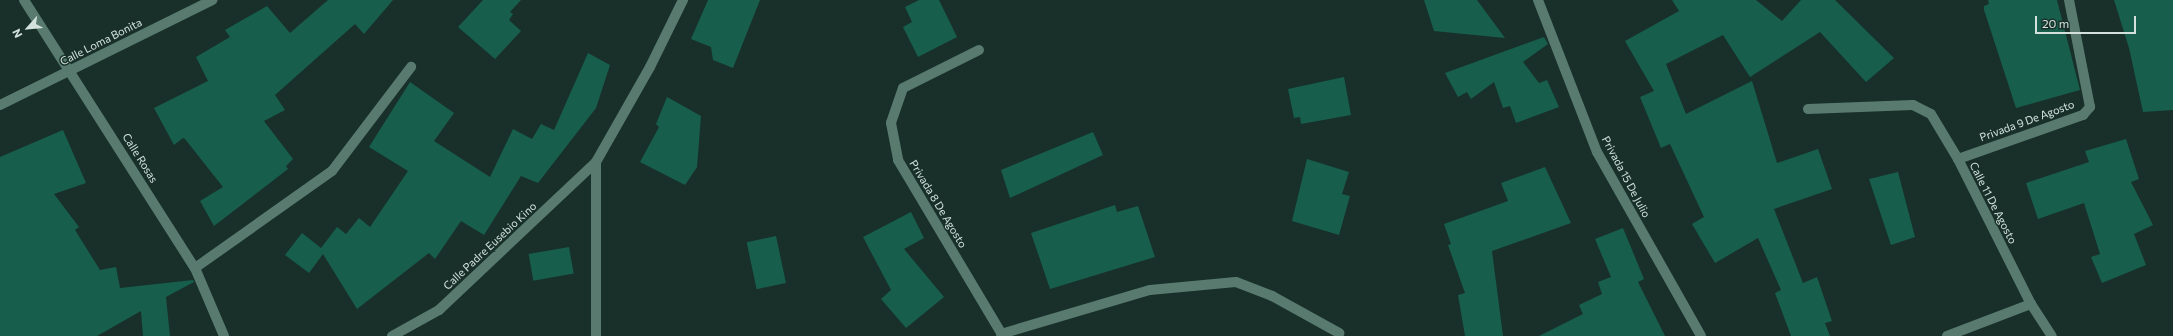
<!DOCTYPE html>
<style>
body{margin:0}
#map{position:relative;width:2173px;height:336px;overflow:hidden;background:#183029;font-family:Commissioner,sans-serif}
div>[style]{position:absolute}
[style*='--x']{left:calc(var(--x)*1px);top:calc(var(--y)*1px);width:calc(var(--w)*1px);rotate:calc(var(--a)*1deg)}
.building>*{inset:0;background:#175e4d;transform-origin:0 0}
.minor>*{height:10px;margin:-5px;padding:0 5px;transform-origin:5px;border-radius:5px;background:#587a6f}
span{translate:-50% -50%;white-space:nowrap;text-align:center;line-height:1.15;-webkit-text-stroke:3px #183029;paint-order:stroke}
.street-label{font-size:11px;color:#d2e1dc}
.north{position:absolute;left:8px;top:8px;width:40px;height:40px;-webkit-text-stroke:3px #183029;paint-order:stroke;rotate:243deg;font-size:11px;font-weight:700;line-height:16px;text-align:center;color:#d2e1dc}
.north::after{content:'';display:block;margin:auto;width:14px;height:18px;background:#d2e1dc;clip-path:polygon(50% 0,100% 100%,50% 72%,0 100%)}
.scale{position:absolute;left:2035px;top:16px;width:101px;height:18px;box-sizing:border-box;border:2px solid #d2e1dc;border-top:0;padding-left:5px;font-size:12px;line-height:14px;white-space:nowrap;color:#d2e1dc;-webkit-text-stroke:3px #183029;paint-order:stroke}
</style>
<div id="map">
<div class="building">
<div style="clip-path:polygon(328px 0,393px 0,364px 34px,355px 24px,275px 95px,285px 110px,264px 121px,293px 159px,286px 166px,288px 169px,214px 226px,200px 201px,223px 187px,185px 139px,183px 138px,174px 145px,154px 108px,208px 81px,196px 57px,230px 37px,225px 30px,267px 6px,290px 33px)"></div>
<div style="clip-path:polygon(483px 0,521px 0,510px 12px,513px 14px,509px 20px,521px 31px,495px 59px,458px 27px)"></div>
<div style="clip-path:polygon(708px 0,760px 0,733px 68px,713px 60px,711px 47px,691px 39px)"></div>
<div style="clip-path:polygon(919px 0,939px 0,957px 37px,918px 57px,903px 27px,912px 22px,905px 7px)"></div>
<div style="clip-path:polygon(1424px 0,1477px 0,1505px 38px,1434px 31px)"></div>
<div style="clip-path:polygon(1672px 0,1756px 0,1782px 21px,1801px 0,1835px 0,1894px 58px,1866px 82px,1820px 32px,1750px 77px,1723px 35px,1666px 64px,1686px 114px,1752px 81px,1777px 163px,1818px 149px,1832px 189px,1774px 209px,1803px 283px,1817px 277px,1832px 321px,1825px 323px,1830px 336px,1791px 336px,1775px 293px,1781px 290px,1758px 238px,1715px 263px,1692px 224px,1704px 217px,1670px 144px,1661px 148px,1640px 97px,1654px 91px,1625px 41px,1679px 11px)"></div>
<div style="clip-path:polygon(1988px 0,2057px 0,2080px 90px,2016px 108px,1984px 10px,1984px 6px,1989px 4px)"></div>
<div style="clip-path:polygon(2114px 0,2173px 0,2173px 110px,2143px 112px,2129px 48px)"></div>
<div style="clip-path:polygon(1544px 37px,1548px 44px,1523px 62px,1539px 83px,1547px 80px,1559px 107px,1516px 123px,1510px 106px,1503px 108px,1494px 82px,1471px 99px,1467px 92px,1458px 97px,1445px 73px)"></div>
<div style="clip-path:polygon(588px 53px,610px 65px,596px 108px,538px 183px,521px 176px,484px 235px,461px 221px,435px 259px,429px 253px,357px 309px,323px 254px,309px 273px,285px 255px,302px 233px,321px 248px,337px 227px,346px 234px,359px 218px,370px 227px,408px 171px,369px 147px,410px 82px,454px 113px,434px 141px,490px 177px,513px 129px,532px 139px,541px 124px,554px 130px)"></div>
<div style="clip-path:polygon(1344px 77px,1351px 115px,1301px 124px,1300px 117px,1294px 118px,1288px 89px)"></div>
<div style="clip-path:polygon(667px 97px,701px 116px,697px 167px,685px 185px,640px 162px,659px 127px,656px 124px)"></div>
<div style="clip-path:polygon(63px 130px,86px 183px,54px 194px,79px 227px,75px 230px,100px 270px,116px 267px,120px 288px,193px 280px,194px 282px,166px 297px,170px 336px,143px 336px,141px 311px,97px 336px,0 336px,0 157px)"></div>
<div style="clip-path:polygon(1093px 132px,1103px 155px,1010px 198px,1001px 170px)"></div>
<div style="clip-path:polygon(2126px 139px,2139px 179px,2131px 182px,2153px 225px,2134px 234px,2146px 265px,2102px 283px,2091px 257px,2100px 254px,2084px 203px,2038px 219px,2026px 183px,2089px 162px,2085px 151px)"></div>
<div style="clip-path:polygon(1307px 159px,1349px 172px,1342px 194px,1350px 196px,1339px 235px,1292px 221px)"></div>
<div style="clip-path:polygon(1545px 167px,1571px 223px,1492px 251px,1503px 336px,1465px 336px,1458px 295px,1465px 293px,1448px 245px,1451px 244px,1444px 224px,1508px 201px,1501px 183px)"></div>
<div style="clip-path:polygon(1898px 172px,1915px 237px,1891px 245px,1869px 179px)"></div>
<div style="clip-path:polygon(1115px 205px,1117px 212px,1138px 206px,1155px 257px,1050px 289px,1031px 233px)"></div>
<div style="clip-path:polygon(911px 212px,924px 238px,904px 249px,944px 297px,906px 328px,881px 299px,891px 290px,863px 237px)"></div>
<div style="clip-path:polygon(1623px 228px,1644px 279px,1638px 282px,1665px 336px,1539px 336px,1583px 314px,1579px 305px,1602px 294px,1598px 282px,1611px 277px,1595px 239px)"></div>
<div style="left:776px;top:236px;width:48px;height:30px;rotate:78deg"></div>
<div style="left:569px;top:247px;width:27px;height:41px;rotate:80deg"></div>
</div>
<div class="minor">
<div style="--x:24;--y:0;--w:318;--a:57.5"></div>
<div style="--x:195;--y:268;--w:74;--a:66.9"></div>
<div style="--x:1538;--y:0;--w:163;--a:68.8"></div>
<div style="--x:1597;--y:152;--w:211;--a:60.5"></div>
<div style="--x:979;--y:50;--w:85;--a:153.4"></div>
<div style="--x:903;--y:88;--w:37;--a:109"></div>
<div style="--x:891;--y:123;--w:38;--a:79"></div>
<div style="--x:898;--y:160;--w:205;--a:59.2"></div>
<div style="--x:0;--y:105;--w:237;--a:-26.3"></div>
<div style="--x:1808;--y:109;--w:105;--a:-2.2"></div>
<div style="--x:1913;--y:105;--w:20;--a:27"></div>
<div style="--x:1931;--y:114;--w:52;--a:59"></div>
<div style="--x:1958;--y:159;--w:162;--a:63.3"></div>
<div style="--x:2031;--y:304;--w:38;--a:57"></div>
<div style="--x:1958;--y:159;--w:133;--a:-19.4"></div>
<div style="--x:2083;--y:115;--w:11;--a:-49"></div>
<div style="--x:2090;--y:107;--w:109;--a:-101.1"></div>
<div style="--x:195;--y:268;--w:168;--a:-35.3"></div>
<div style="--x:332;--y:171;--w:131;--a:-52.8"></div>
<div style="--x:1001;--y:334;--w:155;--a:-16.5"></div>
<div style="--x:1150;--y:290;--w:86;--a:-5.3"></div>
<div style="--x:1236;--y:282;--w:39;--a:21"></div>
<div style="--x:1272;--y:296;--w:77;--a:28.9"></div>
<div style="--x:392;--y:336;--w:54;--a:-29"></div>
<div style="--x:439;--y:310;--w:216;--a:-43.3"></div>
<div style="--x:596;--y:162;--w:109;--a:-60.4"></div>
<div style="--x:650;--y:67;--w:75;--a:-63.8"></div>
<div style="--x:596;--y:336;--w:174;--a:-90"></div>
<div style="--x:1947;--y:336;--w:90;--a:-20.9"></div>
</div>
<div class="street-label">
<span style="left:101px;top:42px;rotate:-27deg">Calle Loma Bonita</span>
<span style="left:2027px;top:121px;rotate:-20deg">Privada 9 De Agosto</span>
<span style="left:140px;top:158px;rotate:58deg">Calle Rosas</span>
<span style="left:1626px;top:177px;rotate:62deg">Privada 15 De Julio</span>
<span style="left:1993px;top:203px;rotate:63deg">Calle 11 De Agosto</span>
<span style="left:938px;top:204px;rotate:59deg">Privada 8 De Agosto</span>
<span style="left:490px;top:246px;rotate:-43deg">Calle Padre Eusebio Kino</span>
</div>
<div class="north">N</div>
<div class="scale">20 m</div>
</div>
